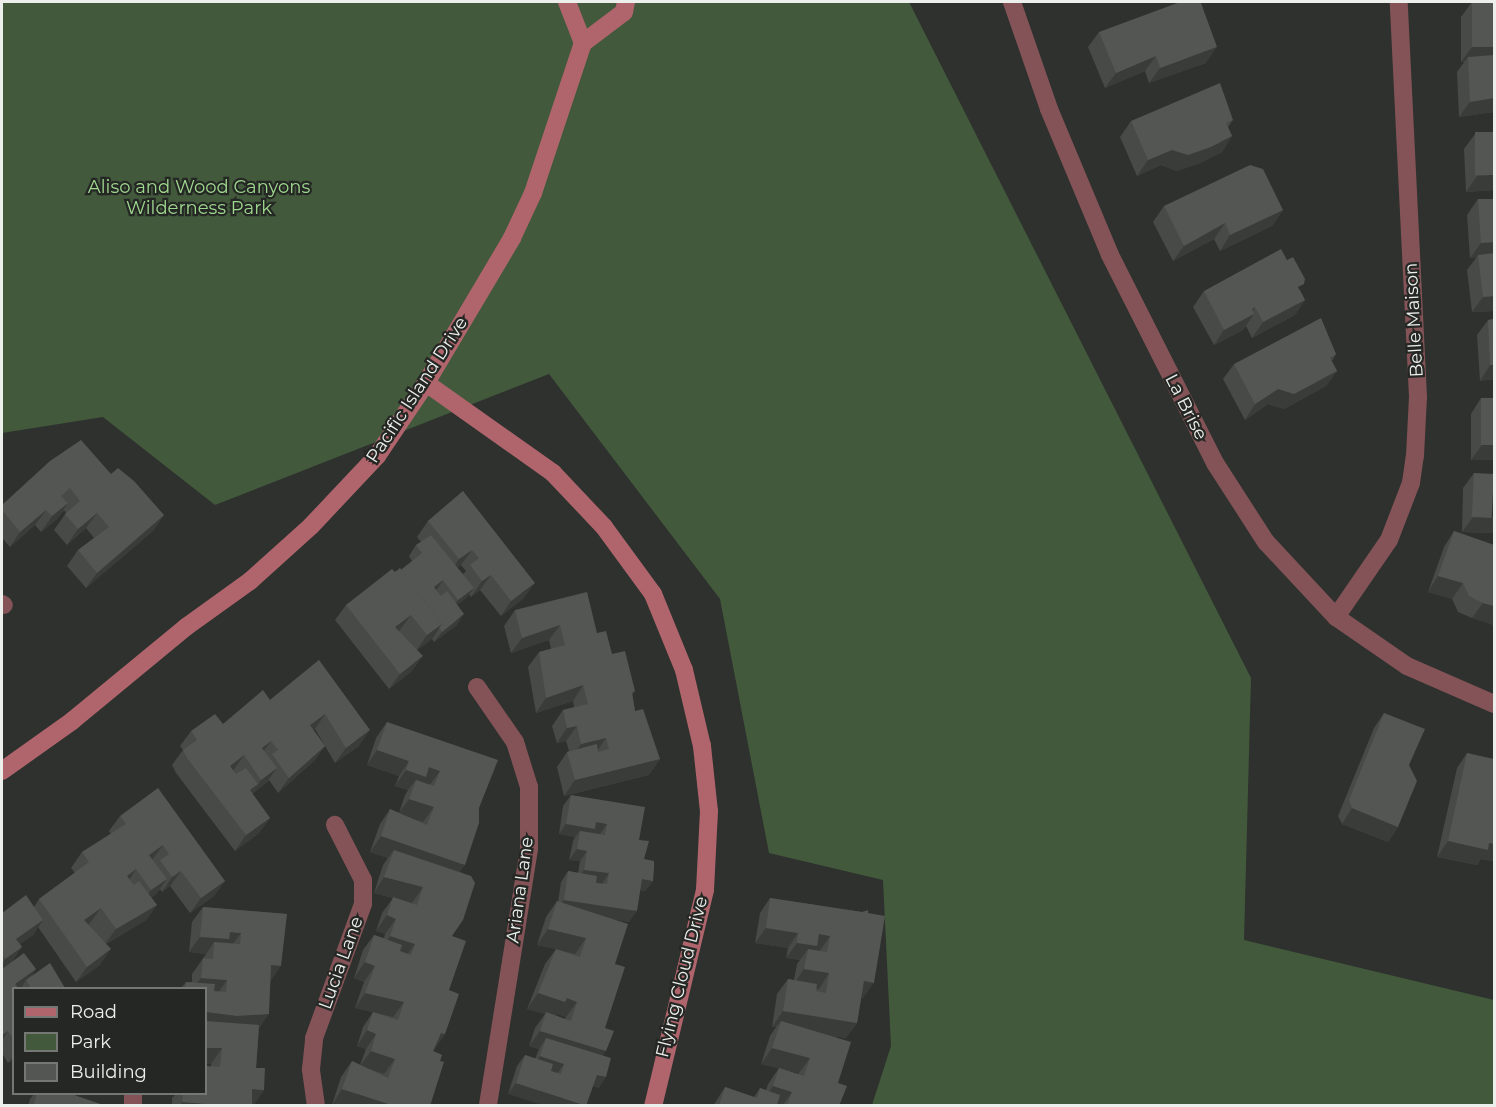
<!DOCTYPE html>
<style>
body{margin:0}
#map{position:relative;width:1496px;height:1107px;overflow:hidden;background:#2e312d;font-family:Montserrat,sans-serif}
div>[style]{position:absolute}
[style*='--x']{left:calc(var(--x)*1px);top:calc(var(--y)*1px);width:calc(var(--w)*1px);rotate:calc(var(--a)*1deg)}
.green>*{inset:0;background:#42593c}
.street>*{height:18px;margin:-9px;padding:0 9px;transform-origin:9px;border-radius:9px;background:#835357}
.secondary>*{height:18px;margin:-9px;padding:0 9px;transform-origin:9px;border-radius:9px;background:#b0656d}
.wall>*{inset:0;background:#474a47}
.shaded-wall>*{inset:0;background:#3a3c39}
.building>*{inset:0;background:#535652;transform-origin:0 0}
span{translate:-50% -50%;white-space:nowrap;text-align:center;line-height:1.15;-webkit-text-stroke:4.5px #242723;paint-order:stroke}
.park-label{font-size:18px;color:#9fd78f}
.street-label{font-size:18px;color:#edefec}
.frame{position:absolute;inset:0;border:3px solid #edefec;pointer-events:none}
.legend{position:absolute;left:12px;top:987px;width:195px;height:108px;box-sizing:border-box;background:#242723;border:2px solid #747773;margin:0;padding:8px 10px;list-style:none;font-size:18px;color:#edefec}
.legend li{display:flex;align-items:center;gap:12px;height:30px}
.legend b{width:30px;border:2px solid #747773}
</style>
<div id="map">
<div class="green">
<div style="clip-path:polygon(2px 2px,909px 2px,1251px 678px,1244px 940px,1494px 1000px,1494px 1105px,872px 1105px,891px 1046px,883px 880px,769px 853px,720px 599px,549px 374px,215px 505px,103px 417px,2px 433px)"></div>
</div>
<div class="street">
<div style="--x:1012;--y:2;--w:113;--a:70.9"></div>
<div style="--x:1049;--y:109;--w:158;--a:67.3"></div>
<div style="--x:1110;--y:255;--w:233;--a:63.2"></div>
<div style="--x:1215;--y:463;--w:94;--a:57.2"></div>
<div style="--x:1266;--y:542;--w:103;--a:47"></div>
<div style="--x:1336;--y:617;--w:86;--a:34.6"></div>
<div style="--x:1407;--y:666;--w:95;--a:23.6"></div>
<div style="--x:2;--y:604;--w:2;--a:27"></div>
<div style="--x:1336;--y:617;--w:93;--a:-55.5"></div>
<div style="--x:1389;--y:540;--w:61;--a:-68.9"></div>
<div style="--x:1411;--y:483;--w:27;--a:-82"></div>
<div style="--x:1415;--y:456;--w:59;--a:-87.1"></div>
<div style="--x:1418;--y:397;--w:395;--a:-92.8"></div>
<div style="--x:477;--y:687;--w:67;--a:55.4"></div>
<div style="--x:515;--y:742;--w:47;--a:72.7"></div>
<div style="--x:529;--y:787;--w:62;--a:90"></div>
<div style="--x:529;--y:849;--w:260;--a:99.1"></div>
<div style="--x:133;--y:1106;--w:12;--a:-90"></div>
<div style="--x:316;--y:1106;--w:37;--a:-98"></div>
<div style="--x:311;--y:1069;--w:31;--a:-84"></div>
<div style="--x:314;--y:1038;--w:143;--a:-69.9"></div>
<div style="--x:363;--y:904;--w:24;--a:-90"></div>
<div style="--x:363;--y:880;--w:62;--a:-117"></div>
</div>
<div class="secondary">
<div style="--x:567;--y:2;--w:44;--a:68.7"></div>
<div style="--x:426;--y:383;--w:156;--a:35.3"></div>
<div style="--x:553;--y:473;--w:74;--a:46.6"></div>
<div style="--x:604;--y:527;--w:83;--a:53.8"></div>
<div style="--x:653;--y:594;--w:82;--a:67.8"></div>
<div style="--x:684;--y:670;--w:78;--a:76.7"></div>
<div style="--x:702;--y:746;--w:65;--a:83.9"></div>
<div style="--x:709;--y:811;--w:79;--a:92.9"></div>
<div style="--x:705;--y:890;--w:222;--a:103.5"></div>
<div style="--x:2;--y:771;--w:86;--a:-35.5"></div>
<div style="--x:72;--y:721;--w:148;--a:-39.5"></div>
<div style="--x:186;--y:627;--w:79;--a:-35.7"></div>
<div style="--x:250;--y:581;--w:82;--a:-42"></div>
<div style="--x:311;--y:526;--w:96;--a:-46.7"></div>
<div style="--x:377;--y:456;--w:88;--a:-56.1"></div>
<div style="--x:426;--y:383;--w:169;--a:-59.3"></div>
<div style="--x:512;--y:238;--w:50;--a:-65"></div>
<div style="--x:533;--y:193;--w:158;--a:-71.6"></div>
<div style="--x:583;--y:43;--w:51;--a:-37.1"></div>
<div style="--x:624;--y:12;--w:10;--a:-79"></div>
</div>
<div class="wall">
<div style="clip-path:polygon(1472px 2px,1494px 2px,1494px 112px,1459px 117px,1457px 72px,1464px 62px,1461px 62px,1461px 17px)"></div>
<div style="clip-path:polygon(1099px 32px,1206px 63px,1149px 83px,1145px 71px,1105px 88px,1088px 47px)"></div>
<div style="clip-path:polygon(1233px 120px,1228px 127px,1232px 136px,1222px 152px,1200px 163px,1177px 171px,1161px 165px,1137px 176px,1120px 137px,1131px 121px)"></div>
<div style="clip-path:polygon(1475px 134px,1494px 190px,1466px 192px,1464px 149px)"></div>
<div style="clip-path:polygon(1478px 199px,1494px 199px,1494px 311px,1472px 312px,1467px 270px,1476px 258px,1470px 258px,1467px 215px)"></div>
<div style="clip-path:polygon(1164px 206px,1283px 210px,1272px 226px,1220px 251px,1214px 239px,1173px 261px,1153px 222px)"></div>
<div style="clip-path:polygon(1300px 290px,1305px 300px,1295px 315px,1252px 338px,1246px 326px,1243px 330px,1214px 345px,1193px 307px,1204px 291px)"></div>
<div style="clip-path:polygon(1494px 319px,1494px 379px,1480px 381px,1477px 335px,1488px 320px)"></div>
<div style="clip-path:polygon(1336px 354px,1332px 361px,1337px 371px,1326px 386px,1284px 409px,1268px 404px,1245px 420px,1223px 379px,1234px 364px)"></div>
<div style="clip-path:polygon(1481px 398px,1494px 460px,1471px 460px,1471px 414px)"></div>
<div style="clip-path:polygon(1474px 473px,1494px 533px,1462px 532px,1463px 488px)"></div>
<div style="clip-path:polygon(111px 474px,164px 515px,153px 531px,86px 588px,67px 566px,78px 550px,94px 538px,86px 528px,67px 545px,54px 530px,66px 513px,64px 510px,57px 519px,41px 532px,35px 525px,10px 547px,2px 538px,2px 505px)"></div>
<div style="clip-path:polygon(evenodd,463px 491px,524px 598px,501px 616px,480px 590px,471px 597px,469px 594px,466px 598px,457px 605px,457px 625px,434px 642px,432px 639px,417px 650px,412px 671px,389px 689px,335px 620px,346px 605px,395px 572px,401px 570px,412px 561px,409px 556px,416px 545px,421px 542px,417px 537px,428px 521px,463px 491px,461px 565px,466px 571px,463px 574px,457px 568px,461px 565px)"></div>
<div style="clip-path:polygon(1454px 531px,1494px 545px,1494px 625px,1472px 618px,1458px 612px,1452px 599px,1428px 592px,1444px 547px)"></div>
<div style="clip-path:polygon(515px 610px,597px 633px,612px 654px,635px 691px,632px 695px,635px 711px,660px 759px,649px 775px,564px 796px,557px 767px,567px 752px,569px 751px,566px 741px,557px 743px,552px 726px,563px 710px,574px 707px,573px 701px,536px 713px,528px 667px,539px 652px,551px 649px,549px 640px,511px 653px,504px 626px)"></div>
<div style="clip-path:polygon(319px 660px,359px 746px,335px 763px,315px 729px,313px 730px,325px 746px,314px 761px,278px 793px,269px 780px,266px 783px,252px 794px,270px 818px,259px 833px,235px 851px,176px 773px,172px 765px,183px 750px,180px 746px,191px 731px,223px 724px,270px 700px)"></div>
<div style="clip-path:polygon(1384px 713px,1398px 827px,1388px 842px,1342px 824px,1338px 816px,1374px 728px)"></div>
<div style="clip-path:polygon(387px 722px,479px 808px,460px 872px,452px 936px,445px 1034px,433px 1051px,442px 1055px,332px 1105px,341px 1077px,352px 1061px,360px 1065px,366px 1049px,357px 1046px,363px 1027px,373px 1012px,355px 1008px,364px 982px,354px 978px,363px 950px,374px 935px,384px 938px,385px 934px,376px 931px,382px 913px,393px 898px,374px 893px,383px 865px,388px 858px,370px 852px,380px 824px,390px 809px,399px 813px,405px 795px,408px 790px,395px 786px,399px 776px,367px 765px,376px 738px)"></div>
<div style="clip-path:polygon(1467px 753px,1493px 861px,1481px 859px,1477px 865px,1437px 857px,1457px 768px)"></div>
<div style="clip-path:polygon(evenodd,571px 795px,639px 840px,644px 859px,653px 881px,645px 891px,640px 890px,629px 922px,613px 919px,615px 964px,605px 1028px,603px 1056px,599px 1088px,593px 1086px,508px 1094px,517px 1066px,525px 1055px,535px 1059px,539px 1049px,529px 1046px,535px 1028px,545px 1014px,527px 1009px,545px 964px,556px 949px,537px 945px,546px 917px,557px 901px,558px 902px,561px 882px,568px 871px,578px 873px,580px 861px,569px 860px,573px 841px,575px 837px,559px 834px,563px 806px,571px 795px,557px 1014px,566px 1017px,565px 1019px,556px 1016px,557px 1014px)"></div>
<div style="clip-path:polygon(120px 816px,225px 881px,214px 896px,190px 913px,170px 886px,162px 892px,160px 889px,156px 894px,151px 898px,157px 905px,146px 920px,106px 944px,100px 965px,76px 982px,38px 927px,33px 935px,20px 944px,22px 947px,12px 961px,36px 969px,30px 978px,65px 988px,21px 988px,22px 987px,14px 988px,14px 1059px,8px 1063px,2px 1053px,2px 913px,34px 907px,39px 899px,75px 873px,71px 868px,82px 852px,111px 834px,109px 831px)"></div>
<div style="clip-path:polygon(770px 898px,862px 912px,863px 998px,861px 998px,857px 1023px,846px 1038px,831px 1036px,838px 1083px,839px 1106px,713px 1106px,725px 1087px,754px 1097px,760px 1088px,766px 1090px,768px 1084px,779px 1068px,798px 1074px,799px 1073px,761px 1064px,770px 1036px,776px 1027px,772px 1027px,777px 994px,788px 979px,794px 980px,797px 964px,800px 960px,786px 958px,788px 948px,755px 943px,760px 913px)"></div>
<div style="clip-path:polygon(203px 907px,287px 914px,259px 1028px,256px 1068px,264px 1090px,253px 1106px,172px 1106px,172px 1098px,176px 1094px,206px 1094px,211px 1067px,211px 1064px,206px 1064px,206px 988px,181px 988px,186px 982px,192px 982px,192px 974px,206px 954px,189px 952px,192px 922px)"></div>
<div style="clip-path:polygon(34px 1094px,71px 1094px,106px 1106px,28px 1106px,30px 1099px)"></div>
</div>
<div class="shaded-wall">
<div style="clip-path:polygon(1494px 46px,1494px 58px,1468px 57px,1464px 62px,1461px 62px,1472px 47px)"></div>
<div style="clip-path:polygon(1217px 47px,1206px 63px,1149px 83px,1160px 68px)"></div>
<div style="clip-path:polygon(1156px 56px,1145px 71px,1105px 88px,1116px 73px)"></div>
<div style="clip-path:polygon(1494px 98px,1494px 112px,1459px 117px,1470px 102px)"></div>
<div style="clip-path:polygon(1232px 136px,1222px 152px,1200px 163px,1177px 171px,1161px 165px,1137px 176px,1148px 160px,1172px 150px)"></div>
<div style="clip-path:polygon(1494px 175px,1494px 190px,1466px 192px,1477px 176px)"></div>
<div style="clip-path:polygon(1283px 210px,1272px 226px,1220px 251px,1230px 235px)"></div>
<div style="clip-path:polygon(1225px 223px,1214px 239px,1173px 261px,1184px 246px)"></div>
<div style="clip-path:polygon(1494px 242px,1494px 257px,1478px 255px,1476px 258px,1470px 258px,1481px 243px)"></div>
<div style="clip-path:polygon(1494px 296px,1494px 311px,1472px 312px,1483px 297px)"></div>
<div style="clip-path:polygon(1305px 300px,1295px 315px,1252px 338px,1263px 322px)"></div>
<div style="clip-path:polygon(1255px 307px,1248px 317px,1254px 314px,1243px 330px,1214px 345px,1224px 330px)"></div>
<div style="clip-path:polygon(1490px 365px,1494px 365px,1494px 379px,1480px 381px)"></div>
<div style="clip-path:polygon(1337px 371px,1326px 386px,1284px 409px,1268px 404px,1245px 420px,1255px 404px,1278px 389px)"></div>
<div style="clip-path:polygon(1482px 445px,1494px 445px,1494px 460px,1471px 460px)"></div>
<div style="clip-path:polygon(68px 503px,57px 519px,41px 532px,52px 516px)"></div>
<div style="clip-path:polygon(46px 510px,35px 525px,10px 547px,20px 532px)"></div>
<div style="clip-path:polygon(97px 513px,86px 528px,67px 545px,78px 529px)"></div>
<div style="clip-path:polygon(164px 515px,153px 531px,86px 588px,97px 573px)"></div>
<div style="clip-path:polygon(1473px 517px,1494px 517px,1494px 533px,1462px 532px)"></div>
<div style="clip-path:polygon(472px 550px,461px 565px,448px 575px,459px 559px)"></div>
<div style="clip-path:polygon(491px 575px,480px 590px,471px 597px,482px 581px)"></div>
<div style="clip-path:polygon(1438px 576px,1463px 583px,1452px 599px,1428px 592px)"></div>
<div style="clip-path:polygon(443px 580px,436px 591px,434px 587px)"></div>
<div style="clip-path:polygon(535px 583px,524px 598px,501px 616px,511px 601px)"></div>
<div style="clip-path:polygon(474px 588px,466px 598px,451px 610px,458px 600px)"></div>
<div style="clip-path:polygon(1483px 603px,1494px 606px,1494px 625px,1472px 618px)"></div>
<div style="clip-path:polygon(464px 614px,457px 625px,434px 642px,442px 632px)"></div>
<div style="clip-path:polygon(411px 615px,400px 630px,384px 642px,395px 627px)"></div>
<div style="clip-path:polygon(442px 624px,432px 639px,416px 651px,427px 635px)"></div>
<div style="clip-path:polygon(560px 625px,549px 640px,511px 653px,522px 638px)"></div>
<div style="clip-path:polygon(423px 656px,412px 671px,389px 689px,400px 674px)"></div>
<div style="clip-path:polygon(583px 685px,573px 701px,536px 713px,546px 698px)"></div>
<div style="clip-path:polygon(325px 714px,315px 729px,299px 741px,310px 725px)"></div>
<div style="clip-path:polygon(577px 726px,566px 741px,557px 743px,567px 728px)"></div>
<div style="clip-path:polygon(370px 730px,359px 746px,335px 763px,346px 748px)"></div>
<div style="clip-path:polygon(606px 738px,595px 754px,571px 759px,581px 744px)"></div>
<div style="clip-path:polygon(271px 741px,260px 756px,262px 748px)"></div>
<div style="clip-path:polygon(325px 746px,314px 761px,278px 793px,289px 778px)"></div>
<div style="clip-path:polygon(377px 750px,409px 761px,399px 776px,367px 765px)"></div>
<div style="clip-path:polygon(244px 755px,233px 771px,230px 766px)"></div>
<div style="clip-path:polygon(660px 759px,649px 775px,564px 796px,575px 780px)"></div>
<div style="clip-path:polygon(429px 767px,440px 771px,429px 786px,416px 780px,408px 790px,395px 786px,406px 770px)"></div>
<div style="clip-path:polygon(277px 768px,266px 783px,251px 795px,261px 780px)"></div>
<div style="clip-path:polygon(258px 784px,247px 800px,250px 790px)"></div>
<div style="clip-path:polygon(409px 799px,434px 807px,423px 822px,398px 814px)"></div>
<div style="clip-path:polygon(1352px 808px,1398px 827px,1388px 842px,1342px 824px)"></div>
<div style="clip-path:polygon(270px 818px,259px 833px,235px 851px,246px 835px)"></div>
<div style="clip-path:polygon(596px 822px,607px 824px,600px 834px,580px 831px,575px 837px,559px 834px,566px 824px)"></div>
<div style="clip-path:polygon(381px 836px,465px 865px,454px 880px,394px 850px,388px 858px,370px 852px)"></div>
<div style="clip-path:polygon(1448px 841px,1489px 843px,1494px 844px,1494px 860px,1493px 861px,1481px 859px,1477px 865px,1437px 857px)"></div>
<div style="clip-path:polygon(163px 845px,152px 860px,149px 855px)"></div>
<div style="clip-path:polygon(577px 849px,587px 851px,580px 861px,569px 860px)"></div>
<div style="clip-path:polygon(136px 869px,126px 885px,127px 876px)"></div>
<div style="clip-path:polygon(584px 870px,609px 873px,602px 884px,577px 880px)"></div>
<div style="clip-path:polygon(181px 871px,170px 886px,162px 892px,172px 877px)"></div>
<div style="clip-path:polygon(384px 877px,423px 887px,412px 903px,374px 893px)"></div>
<div style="clip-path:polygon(167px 879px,156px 894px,141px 906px,151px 890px)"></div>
<div style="clip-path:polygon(642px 879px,653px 881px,645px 891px,635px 890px)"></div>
<div style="clip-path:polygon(225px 881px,214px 896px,190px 913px,201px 898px)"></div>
<div style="clip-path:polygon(564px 900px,637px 911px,629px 922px,556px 910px)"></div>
<div style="clip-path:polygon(157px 905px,146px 920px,105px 944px,116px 929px)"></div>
<div style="clip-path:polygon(101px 908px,90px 923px,74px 935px,84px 920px)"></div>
<div style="clip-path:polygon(387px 915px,396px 919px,385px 934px,376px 931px)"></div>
<div style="clip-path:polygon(43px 920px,33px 935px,5px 955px,16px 939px)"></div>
<div style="clip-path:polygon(766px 928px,798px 933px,788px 948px,755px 943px)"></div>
<div style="clip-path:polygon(548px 929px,586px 938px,575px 954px,537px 945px)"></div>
<div style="clip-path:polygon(230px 932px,241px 933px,230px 948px,214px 942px,206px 954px,189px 952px,200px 937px)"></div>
<div style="clip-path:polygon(819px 934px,830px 936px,819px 952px,808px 949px,800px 960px,786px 958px,797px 943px)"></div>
<div style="clip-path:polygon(390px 936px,415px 944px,404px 959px,380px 951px)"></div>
<div style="clip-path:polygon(22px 947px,11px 963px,2px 970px,2px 965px,5px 959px)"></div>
<div style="clip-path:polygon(111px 949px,100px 965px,76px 982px,87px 967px)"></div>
<div style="clip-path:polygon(365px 962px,375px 966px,364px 982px,354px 978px)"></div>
<div style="clip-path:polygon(271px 965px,281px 966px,270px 982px)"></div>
<div style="clip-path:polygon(36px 969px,27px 981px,26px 980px,22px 987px,19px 988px,14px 988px,15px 984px)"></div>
<div style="clip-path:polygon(804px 969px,829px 973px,819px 989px,794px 984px)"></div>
<div style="clip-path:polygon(201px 978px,227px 980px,216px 996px,194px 988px)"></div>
<div style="clip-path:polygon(864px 981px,874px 983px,863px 998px,853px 997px)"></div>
<div style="clip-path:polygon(365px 993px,404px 1002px,393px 1017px,355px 1008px)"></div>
<div style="clip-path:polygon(538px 993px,567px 998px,577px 1002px,566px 1017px,557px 1014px,555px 1017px,527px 1009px)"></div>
<div style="clip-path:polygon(783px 1011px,857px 1023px,846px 1038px,779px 1028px,781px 1021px,776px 1027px,772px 1027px)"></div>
<div style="clip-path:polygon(206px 1012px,269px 1014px,258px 1030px,206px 1029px)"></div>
<div style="clip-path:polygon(367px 1030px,376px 1034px,366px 1049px,357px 1046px)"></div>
<div style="clip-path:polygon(8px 1031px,2px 1040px,2px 1035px)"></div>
<div style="clip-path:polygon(540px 1031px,606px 1051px,596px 1066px,546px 1038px,539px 1049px,529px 1046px)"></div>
<div style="clip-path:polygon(441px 1033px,445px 1034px,434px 1049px)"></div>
<div style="clip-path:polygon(206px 1048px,222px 1048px,211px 1064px,206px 1064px)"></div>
<div style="clip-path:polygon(772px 1048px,810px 1058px,799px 1073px,761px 1064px)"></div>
<div style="clip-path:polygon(371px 1051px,395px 1059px,384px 1074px,360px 1066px)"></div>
<div style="clip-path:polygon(14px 1055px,14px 1059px,8px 1063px)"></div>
<div style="clip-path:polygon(540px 1056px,564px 1064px,557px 1074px,533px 1067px)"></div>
<div style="clip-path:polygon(597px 1075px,606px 1077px,599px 1088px,589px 1085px)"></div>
<div style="clip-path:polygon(516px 1083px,585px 1106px,545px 1106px,508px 1094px)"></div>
<div style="clip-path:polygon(773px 1086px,792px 1092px,782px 1106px,776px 1106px,763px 1101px)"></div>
<div style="clip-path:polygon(252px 1089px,264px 1090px,253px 1106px,241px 1105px)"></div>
<div style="clip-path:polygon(342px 1089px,394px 1106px,332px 1105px)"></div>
<div style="clip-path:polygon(182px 1102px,207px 1104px,206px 1106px,180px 1106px)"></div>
</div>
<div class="building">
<div style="clip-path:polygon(1180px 2px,1196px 2px,1201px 3px,1217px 47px,1160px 68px,1156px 56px,1116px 73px,1099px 32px)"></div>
<div style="left:1472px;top:2px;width:22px;height:45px"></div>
<div style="clip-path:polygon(1494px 55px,1494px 98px,1470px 102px,1468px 57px)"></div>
<div style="clip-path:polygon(1220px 83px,1233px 120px,1226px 123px,1232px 136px,1211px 147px,1188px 155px,1172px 150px,1148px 160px,1131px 121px)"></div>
<div style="left:1494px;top:132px;width:43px;height:19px;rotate:90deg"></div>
<div style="clip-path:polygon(1250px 165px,1263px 169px,1283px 210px,1230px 235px,1225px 223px,1184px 246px,1164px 206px)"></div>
<div style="clip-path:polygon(1478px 199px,1494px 199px,1494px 242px,1481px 243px)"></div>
<div style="clip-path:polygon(1281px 249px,1287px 260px,1293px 257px,1305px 279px,1304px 284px,1298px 287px,1305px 300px,1263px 322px,1255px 307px,1252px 309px,1254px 314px,1224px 330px,1204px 291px)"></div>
<div style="clip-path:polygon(1494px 253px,1494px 296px,1483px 297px,1478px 255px)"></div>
<div style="clip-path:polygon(1321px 318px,1336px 354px,1330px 358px,1337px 371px,1294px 394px,1278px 389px,1255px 404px,1234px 364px)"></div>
<div style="clip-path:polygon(1494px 319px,1494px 365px,1490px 365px,1488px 320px)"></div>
<div style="left:1481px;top:398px;width:13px;height:47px"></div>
<div style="clip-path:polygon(81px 440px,111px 474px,118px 468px,134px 481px,164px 515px,97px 573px,78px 550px,109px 527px,97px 513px,78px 529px,65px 514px,80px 501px,70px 488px,61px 496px,68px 503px,52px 516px,46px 510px,20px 532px,2px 510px,2px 505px,50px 461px)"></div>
<div style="left:1474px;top:473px;width:20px;height:44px;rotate:3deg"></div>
<div style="clip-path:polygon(463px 491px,535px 583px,511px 601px,491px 575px,482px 581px,470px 565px,479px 558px,472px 550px,459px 559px,428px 521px)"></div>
<div style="clip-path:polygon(1454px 531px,1494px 545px,1494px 606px,1483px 603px,1469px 596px,1463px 583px,1438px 576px)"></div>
<div style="clip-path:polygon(431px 535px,474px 588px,458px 600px,443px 580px,434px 587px,441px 596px,447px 591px,464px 614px,442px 632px,439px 628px,442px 624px,401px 570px,422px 553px,416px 545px)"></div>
<div style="clip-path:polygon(400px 568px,442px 624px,427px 635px,411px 615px,395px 627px,423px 656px,400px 674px,346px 605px,392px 569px,395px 572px)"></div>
<div style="clip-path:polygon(587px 592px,597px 633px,606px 631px,612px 654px,625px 651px,635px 691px,632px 692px,635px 711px,643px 709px,660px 759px,575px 780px,567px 752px,597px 744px,598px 752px,609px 749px,606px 738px,581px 744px,577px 726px,567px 728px,563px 710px,588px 704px,583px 685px,546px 698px,539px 652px,565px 645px,560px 625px,522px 638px,515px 610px)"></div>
<div style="clip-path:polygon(319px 660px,370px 730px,346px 748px,325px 714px,310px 725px,325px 746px,289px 778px,272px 754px,278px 750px,271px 741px,262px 748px,277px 768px,261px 780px,244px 755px,230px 766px,236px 774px,246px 768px,258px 784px,250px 790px,270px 818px,246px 835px,187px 758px,183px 750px,197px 740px,191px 731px,215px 714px,223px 724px,263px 690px,270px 700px)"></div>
<div style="clip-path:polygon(1384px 713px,1425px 729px,1409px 765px,1417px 781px,1398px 827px,1352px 808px,1349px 800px)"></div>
<div style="clip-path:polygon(387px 722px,498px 760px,479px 808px,479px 823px,465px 865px,381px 836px,390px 809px,427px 825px,434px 807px,409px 799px,416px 780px,434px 786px,440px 771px,429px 767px,426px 777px,406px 770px,409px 761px,377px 750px)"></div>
<div style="clip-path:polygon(1467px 753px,1494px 759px,1494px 844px,1489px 843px,1488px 850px,1448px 841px)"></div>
<div style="clip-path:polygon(158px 788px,225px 881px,201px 898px,181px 871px,172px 877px,160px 860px,169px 854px,163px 845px,149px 855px,167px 879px,151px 890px,136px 869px,127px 876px,134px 885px,139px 881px,157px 905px,116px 929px,101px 908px,84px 920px,111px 949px,87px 967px,39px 899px,89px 862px,82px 852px,126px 824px,120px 816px)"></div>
<div style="clip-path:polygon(571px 795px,645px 807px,639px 840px,649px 841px,644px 859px,654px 861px,654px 869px,653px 881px,642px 879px,637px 911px,564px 900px,568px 871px,597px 876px,596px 883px,607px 884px,609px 873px,584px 870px,587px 851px,577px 849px,580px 831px,605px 835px,607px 824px,596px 822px,595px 829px,566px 824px)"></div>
<div style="clip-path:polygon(394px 850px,471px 876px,475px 883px,463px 920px,452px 936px,466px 941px,449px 990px,459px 994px,445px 1034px,441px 1033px,433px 1051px,442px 1055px,440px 1061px,444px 1062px,430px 1106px,394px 1106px,342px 1089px,352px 1061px,388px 1078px,395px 1059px,371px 1051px,376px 1034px,367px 1030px,373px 1012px,398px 1020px,404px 1002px,365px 993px,375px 966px,365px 962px,374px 935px,402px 945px,400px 951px,411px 955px,415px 944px,390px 936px,396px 919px,387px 915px,393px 897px,417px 905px,423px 887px,384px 877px)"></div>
<div style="clip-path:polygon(26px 895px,43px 920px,16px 939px,22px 947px,5px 959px,2px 954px,2px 913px)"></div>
<div style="clip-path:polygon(770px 898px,862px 912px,868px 910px,868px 913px,885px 916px,874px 983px,864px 981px,857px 1023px,783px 1011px,788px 979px,817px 984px,816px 991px,826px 993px,829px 973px,804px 969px,808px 949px,827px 952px,830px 936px,819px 934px,817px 946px,797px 943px,798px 933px,766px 928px)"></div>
<div style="clip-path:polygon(557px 901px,628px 924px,615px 964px,625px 967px,605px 1028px,614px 1031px,606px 1051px,540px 1031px,546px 1012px,571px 1021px,577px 1002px,567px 998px,565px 1002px,538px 993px,556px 949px,580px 957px,586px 938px,548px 929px)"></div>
<div style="clip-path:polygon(203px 907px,287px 914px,281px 966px,271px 965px,269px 1014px,237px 1016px,206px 1012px,206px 988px,185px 988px,186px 982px,215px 984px,214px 991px,226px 992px,227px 980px,201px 978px,203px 958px,213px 959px,214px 942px,240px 944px,241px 933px,230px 932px,229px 939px,200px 937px)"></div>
<div style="clip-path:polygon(24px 953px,36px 969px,15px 984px,18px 988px,14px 988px,14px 1040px,8px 1031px,2px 1035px,2px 969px)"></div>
<div style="clip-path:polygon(50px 963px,65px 988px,27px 988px,30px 986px,26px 980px)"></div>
<div style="clip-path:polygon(206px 1021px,259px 1025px,256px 1068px,265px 1068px,264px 1090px,252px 1089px,252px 1106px,206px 1106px,207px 1104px,182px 1102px,183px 1094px,206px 1094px,206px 1066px,220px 1067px,222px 1048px,206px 1048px)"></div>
<div style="clip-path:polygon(781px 1021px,851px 1042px,838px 1083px,847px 1086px,839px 1106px,829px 1104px,829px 1106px,787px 1106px,792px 1092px,773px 1086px,779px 1068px,804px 1076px,810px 1058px,772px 1048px)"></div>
<div style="clip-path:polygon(546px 1038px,611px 1058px,606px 1077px,597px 1075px,586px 1106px,516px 1083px,525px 1055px,553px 1064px,551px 1071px,561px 1074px,564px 1064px,540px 1056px)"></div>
<div style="clip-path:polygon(725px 1087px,757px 1098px,760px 1088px,780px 1095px,777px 1105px,779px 1106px,719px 1106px)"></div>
<div style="clip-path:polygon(37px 1094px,71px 1094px,106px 1106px,33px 1106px)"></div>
</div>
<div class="park-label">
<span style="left:199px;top:198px">Aliso and Wood Canyons<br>Wilderness Park</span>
</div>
<div class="street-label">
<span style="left:1414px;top:320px;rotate:-93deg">Belle Maison</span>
<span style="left:417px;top:390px;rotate:-57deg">Pacific Island Drive</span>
<span style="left:1186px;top:407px;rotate:63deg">La Brise</span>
<span style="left:520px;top:890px;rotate:-82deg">Ariana Lane</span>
<span style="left:341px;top:963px;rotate:-70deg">Lucia Lane</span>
<span style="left:682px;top:977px;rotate:-76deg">Flying Cloud Drive</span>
</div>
<div class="frame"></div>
<ul class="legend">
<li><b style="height:8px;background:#b0656d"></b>Road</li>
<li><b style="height:16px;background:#42593c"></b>Park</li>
<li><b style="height:16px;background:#535652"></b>Building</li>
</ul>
</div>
